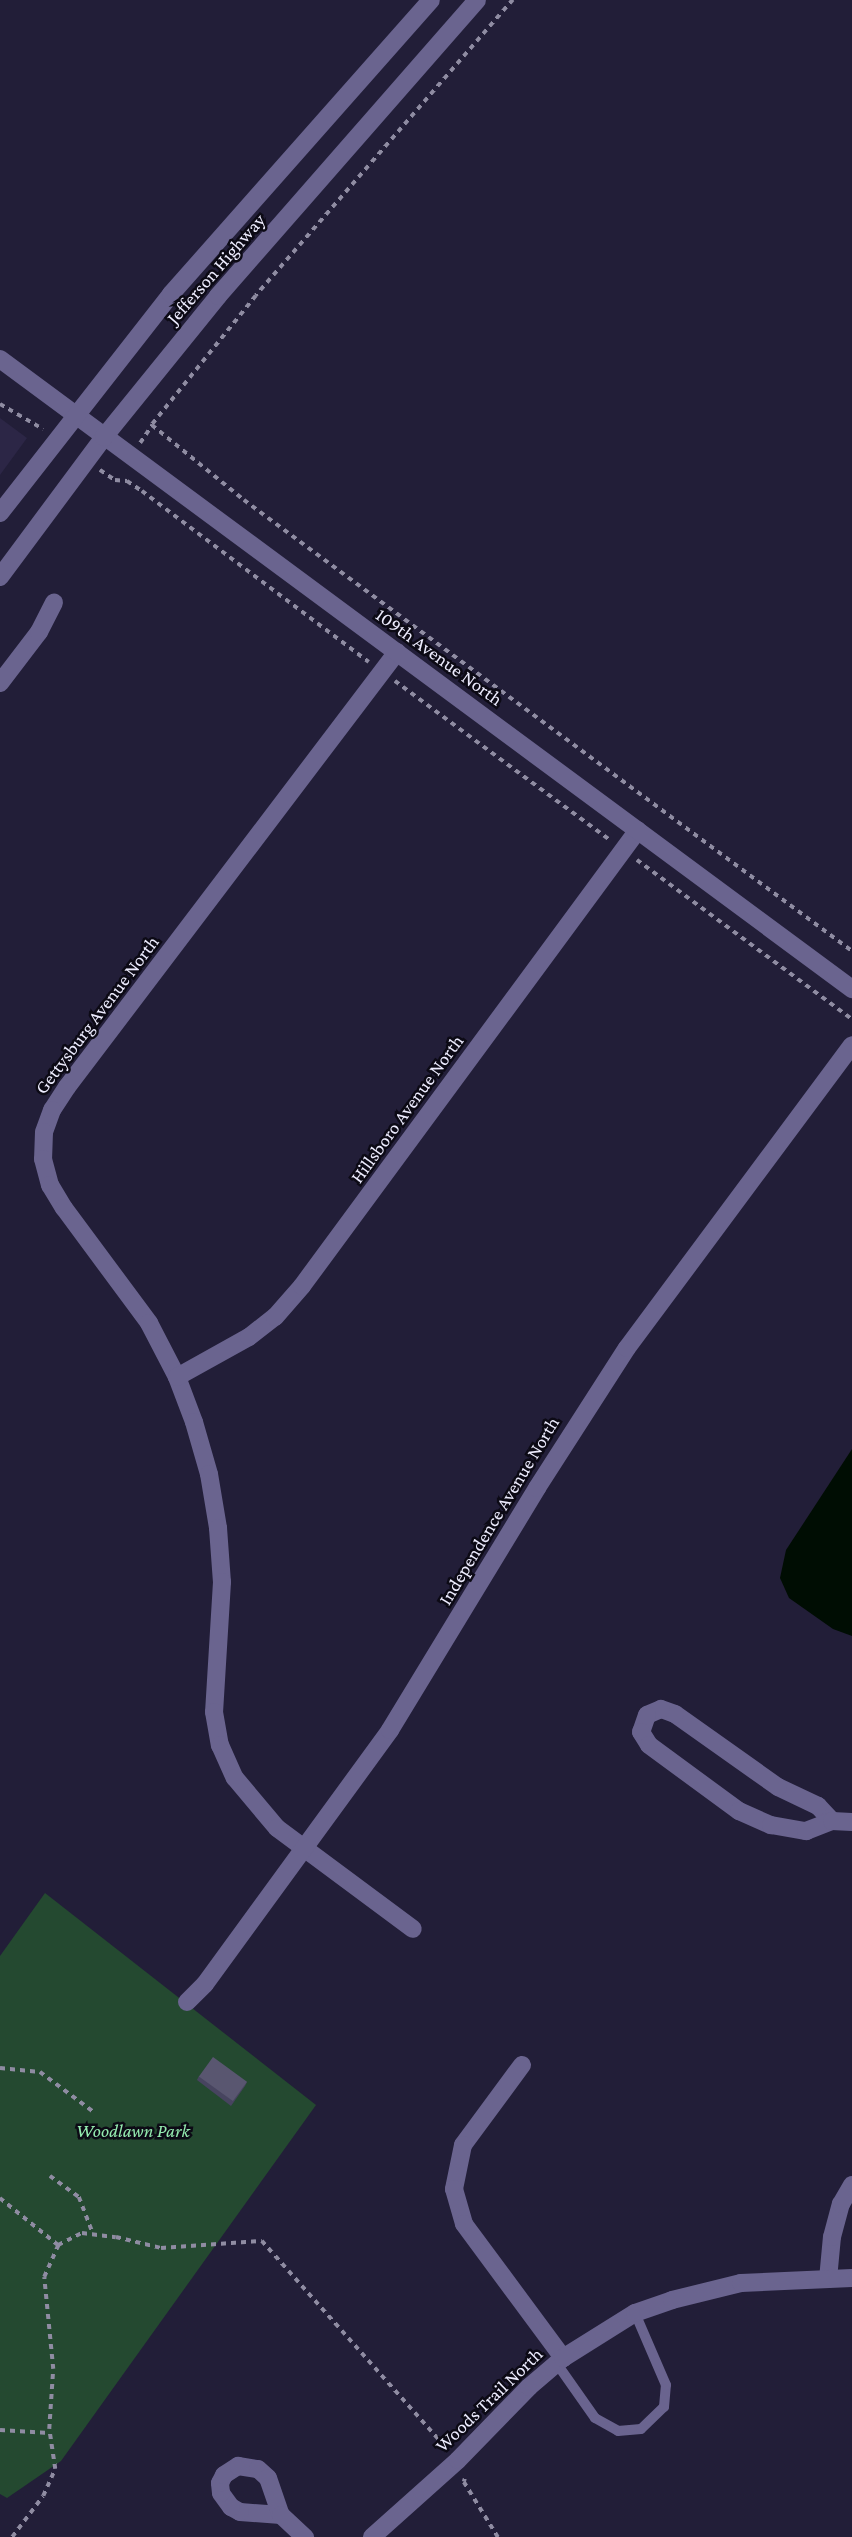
<!DOCTYPE html>
<style>
body{margin:0}
#map{position:relative;width:852px;height:2537px;overflow:hidden;background:#221e38;font-family:"Crimson Pro",serif}
div>[style]{position:absolute}
[style*='--x']{left:calc(var(--x)*1px);top:calc(var(--y)*1px);width:calc(var(--w)*1px);rotate:calc(var(--a)*1deg)}
.built>*{inset:0;background:#2c2646}
.green>*{inset:0;background:#244930}
.water>*{inset:0;background:#000d03}
.path>*{height:3.5px;margin-top:-1.75px;transform-origin:0;background:repeating-linear-gradient(90deg,#8f8ca2 0 5px,transparent 0 10px)}
.service>*{height:10px;margin:-5px;padding:0 5px;transform-origin:5px;border-radius:5px;background:#6a648f}
.minor>*{height:18px;margin:-9px;padding:0 9px;transform-origin:9px;border-radius:9px;background:#6a648f}
.tertiary>*{height:18px;margin:-9px;padding:0 9px;transform-origin:9px;border-radius:9px;background:#6a648f}
.wall>*{inset:0;background:#47445f}
.building>*{inset:0;background:#595670;transform-origin:0 0}
span{translate:-50% -50%;white-space:nowrap;text-align:center;line-height:1.15;-webkit-text-stroke:5px #0c0a15;paint-order:stroke}
.street-label{font-size:19px;color:#edecfe}
.park-label{font-size:19px;color:#94ebaf;font-style:italic}
</style>
<div id="map">
<div class="built">
<div style="clip-path:polygon(0 418px,27px 438px,0 475px)"></div>
</div>
<div class="green">
<div style="clip-path:polygon(45px 1893px,316px 2105px,61px 2461px,7px 2498px,0 2494px,0 1956px)"></div>
</div>
<div class="water">
<div style="clip-path:polygon(852px 1449px,852px 1636px,833px 1629px,789px 1598px,780px 1578px,786px 1550px)"></div>
</div>
<div class="path">
<div style="--x:513;--y:0;--w:392;--a:131"></div>
<div style="--x:256;--y:296;--w:166;--a:128.9"></div>
<div style="--x:152;--y:425;--w:119;--a:39.2"></div>
<div style="--x:244;--y:500;--w:757;--a:36.57"></div>
<div style="--x:0;--y:404;--w:50;--a:30.2"></div>
<div style="--x:140;--y:443;--w:22;--a:-56"></div>
<div style="--x:100;--y:470;--w:18;--a:34"></div>
<div style="--x:115;--y:480;--w:12;--a:5"></div>
<div style="--x:127;--y:481;--w:18;--a:34"></div>
<div style="--x:142;--y:491;--w:284;--a:37"></div>
<div style="--x:395;--y:681;--w:269;--a:36.5"></div>
<div style="--x:637;--y:860;--w:267;--a:36.5"></div>
<div style="--x:0;--y:2068;--w:40;--a:5.7"></div>
<div style="--x:40;--y:2072;--w:69;--a:36.7"></div>
<div style="--x:50;--y:2176;--w:36;--a:36"></div>
<div style="--x:79;--y:2197;--w:40;--a:69"></div>
<div style="--x:0;--y:2198;--w:75;--a:39"></div>
<div style="--x:58;--y:2245;--w:27;--a:-27"></div>
<div style="--x:82;--y:2233;--w:34;--a:7"></div>
<div style="--x:116;--y:2237;--w:46;--a:13.7"></div>
<div style="--x:161;--y:2248;--w:101;--a:-4"></div>
<div style="--x:262;--y:2241;--w:278;--a:48.3"></div>
<div style="--x:0;--y:2430;--w:49;--a:3.5"></div>
<div style="--x:465;--y:2479;--w:3;--a:108"></div>
<div style="--x:464;--y:2482;--w:65;--a:58.3"></div>
<div style="--x:12;--y:2537;--w:51;--a:-52.9"></div>
<div style="--x:43;--y:2496;--w:30;--a:-66"></div>
<div style="--x:55;--y:2469;--w:40;--a:-98.5"></div>
<div style="--x:49;--y:2429;--w:60;--a:-86.2"></div>
<div style="--x:53;--y:2369;--w:92;--a:-95.6"></div>
<div style="--x:44;--y:2277;--w:35;--a:-66"></div>
</div>
<div class="service">
<div style="--x:557;--y:2364;--w:66;--a:54.9"></div>
<div style="--x:595;--y:2418;--w:26;--a:29"></div>
<div style="--x:618;--y:2431;--w:23;--a:-5"></div>
<div style="--x:641;--y:2429;--w:32;--a:-44"></div>
<div style="--x:664;--y:2407;--w:22;--a:-85"></div>
<div style="--x:666;--y:2385;--w:78;--a:-113.3"></div>
</div>
<div class="minor">
<div style="--x:397;--y:652;--w:546;--a:127.18"></div>
<div style="--x:67;--y:1087;--w:27;--a:123"></div>
<div style="--x:52;--y:1110;--w:23;--a:110"></div>
<div style="--x:44;--y:1132;--w:27;--a:92"></div>
<div style="--x:43;--y:1159;--w:27;--a:75"></div>
<div style="--x:50;--y:1185;--w:27;--a:59"></div>
<div style="--x:64;--y:1208;--w:143;--a:53.5"></div>
<div style="--x:149;--y:1323;--w:61;--a:62.6"></div>
<div style="--x:177;--y:1377;--w:48;--a:69.3"></div>
<div style="--x:194;--y:1422;--w:54;--a:73.9"></div>
<div style="--x:209;--y:1474;--w:55;--a:80.5"></div>
<div style="--x:218;--y:1528;--w:54;--a:85.8"></div>
<div style="--x:222;--y:1582;--w:130;--a:93.5"></div>
<div style="--x:214;--y:1712;--w:34;--a:80"></div>
<div style="--x:220;--y:1745;--w:36;--a:66"></div>
<div style="--x:235;--y:1778;--w:65;--a:50"></div>
<div style="--x:277;--y:1828;--w:169;--a:36.6"></div>
<div style="--x:0;--y:683;--w:64;--a:-52.6"></div>
<div style="--x:39;--y:632;--w:33;--a:-63"></div>
<div style="--x:177;--y:1377;--w:82;--a:-29.1"></div>
<div style="--x:249;--y:1337;--w:33;--a:-38"></div>
<div style="--x:275;--y:1317;--w:41;--a:-48.9"></div>
<div style="--x:302;--y:1286;--w:566;--a:-53.62"></div>
<div style="--x:832;--y:1821;--w:21;--a:-133"></div>
<div style="--x:818;--y:1806;--w:44;--a:-154.6"></div>
<div style="--x:778;--y:1787;--w:126;--a:-144.7"></div>
<div style="--x:675;--y:1714;--w:15;--a:-160"></div>
<div style="--x:661;--y:1709;--w:15;--a:157"></div>
<div style="--x:647;--y:1715;--w:18;--a:109"></div>
<div style="--x:641;--y:1732;--w:15;--a:58"></div>
<div style="--x:649;--y:1745;--w:112;--a:36.3"></div>
<div style="--x:739;--y:1811;--w:35;--a:24"></div>
<div style="--x:771;--y:1825;--w:36;--a:10"></div>
<div style="--x:806;--y:1831;--w:28;--a:-21"></div>
<div style="--x:832;--y:1821;--w:20;--a:3"></div>
<div style="--x:187;--y:2002;--w:25;--a:-45"></div>
<div style="--x:205;--y:1984;--w:314;--a:-53.9"></div>
<div style="--x:390;--y:1730;--w:283;--a:-58.7"></div>
<div style="--x:537;--y:1488;--w:166;--a:-57.3"></div>
<div style="--x:627;--y:1348;--w:377;--a:-53.4"></div>
<div style="--x:522;--y:2065;--w:99;--a:126.4"></div>
<div style="--x:463;--y:2145;--w:45;--a:101.6"></div>
<div style="--x:454;--y:2189;--w:36;--a:74"></div>
<div style="--x:464;--y:2224;--w:167;--a:53.5"></div>
<div style="--x:828;--y:2279;--w:42;--a:-84.6"></div>
<div style="--x:832;--y:2237;--w:34;--a:-75"></div>
<div style="--x:841;--y:2204;--w:22;--a:-60"></div>
<div style="--x:281;--y:2515;--w:41;--a:-175.8"></div>
<div style="--x:240;--y:2512;--w:10;--a:-151"></div>
<div style="--x:231;--y:2507;--w:17;--a:-126"></div>
<div style="--x:221;--y:2493;--w:10;--a:-96"></div>
<div style="--x:220;--y:2483;--w:9;--a:-63"></div>
<div style="--x:224;--y:2475;--w:17;--a:-33"></div>
<div style="--x:238;--y:2466;--w:20;--a:9"></div>
<div style="--x:258;--y:2469;--w:13;--a:42"></div>
<div style="--x:268;--y:2478;--w:39;--a:71"></div>
<div style="--x:281;--y:2515;--w:33;--a:43"></div>
<div style="--x:372;--y:2537;--w:115;--a:-41.8"></div>
<div style="--x:458;--y:2460;--w:102;--a:-45.8"></div>
<div style="--x:529;--y:2387;--w:45;--a:-40.5"></div>
<div style="--x:563;--y:2358;--w:85;--a:-32"></div>
<div style="--x:635;--y:2313;--w:39;--a:-19"></div>
<div style="--x:672;--y:2300;--w:71;--a:-13.8"></div>
<div style="--x:741;--y:2283;--w:111;--a:-2.6"></div>
</div>
<div class="tertiary">
<div style="--x:0;--y:359;--w:1060;--a:36.48"></div>
<div style="--x:0;--y:513;--w:278;--a:-52"></div>
<div style="--x:171;--y:294;--w:392;--a:-48.5"></div>
<div style="--x:0;--y:577;--w:174;--a:-53.4"></div>
<div style="--x:104;--y:437;--w:181;--a:-51"></div>
<div style="--x:218;--y:296;--w:393;--a:-48.8"></div>
</div>
<div class="wall">
<div style="clip-path:polygon(199px 2076px,247px 2082px,245px 2086px,231px 2106px,197px 2080px)"></div>
</div>
<div class="building">
<div style="left:213px;top:2057px;width:42px;height:24px;rotate:36deg"></div>
</div>
<div class="street-label">
<span style="left:216px;top:269px;rotate:-49deg">Jefferson Highway</span>
<span style="left:439px;top:657px;rotate:36deg">109th Avenue North</span>
<span style="left:97px;top:1015px;rotate:-53deg">Gettysburg Avenue North</span>
<span style="left:407px;top:1109px;rotate:-54deg">Hillsboro Avenue North</span>
<span style="left:499px;top:1511px;rotate:-59deg">Independence Avenue North</span>
<span style="left:489px;top:2400px;rotate:-44deg">Woods Trail North</span>
</div>
<div class="park-label">
<span style="left:133px;top:2131px">Woodlawn Park</span>
</div>
</div>
